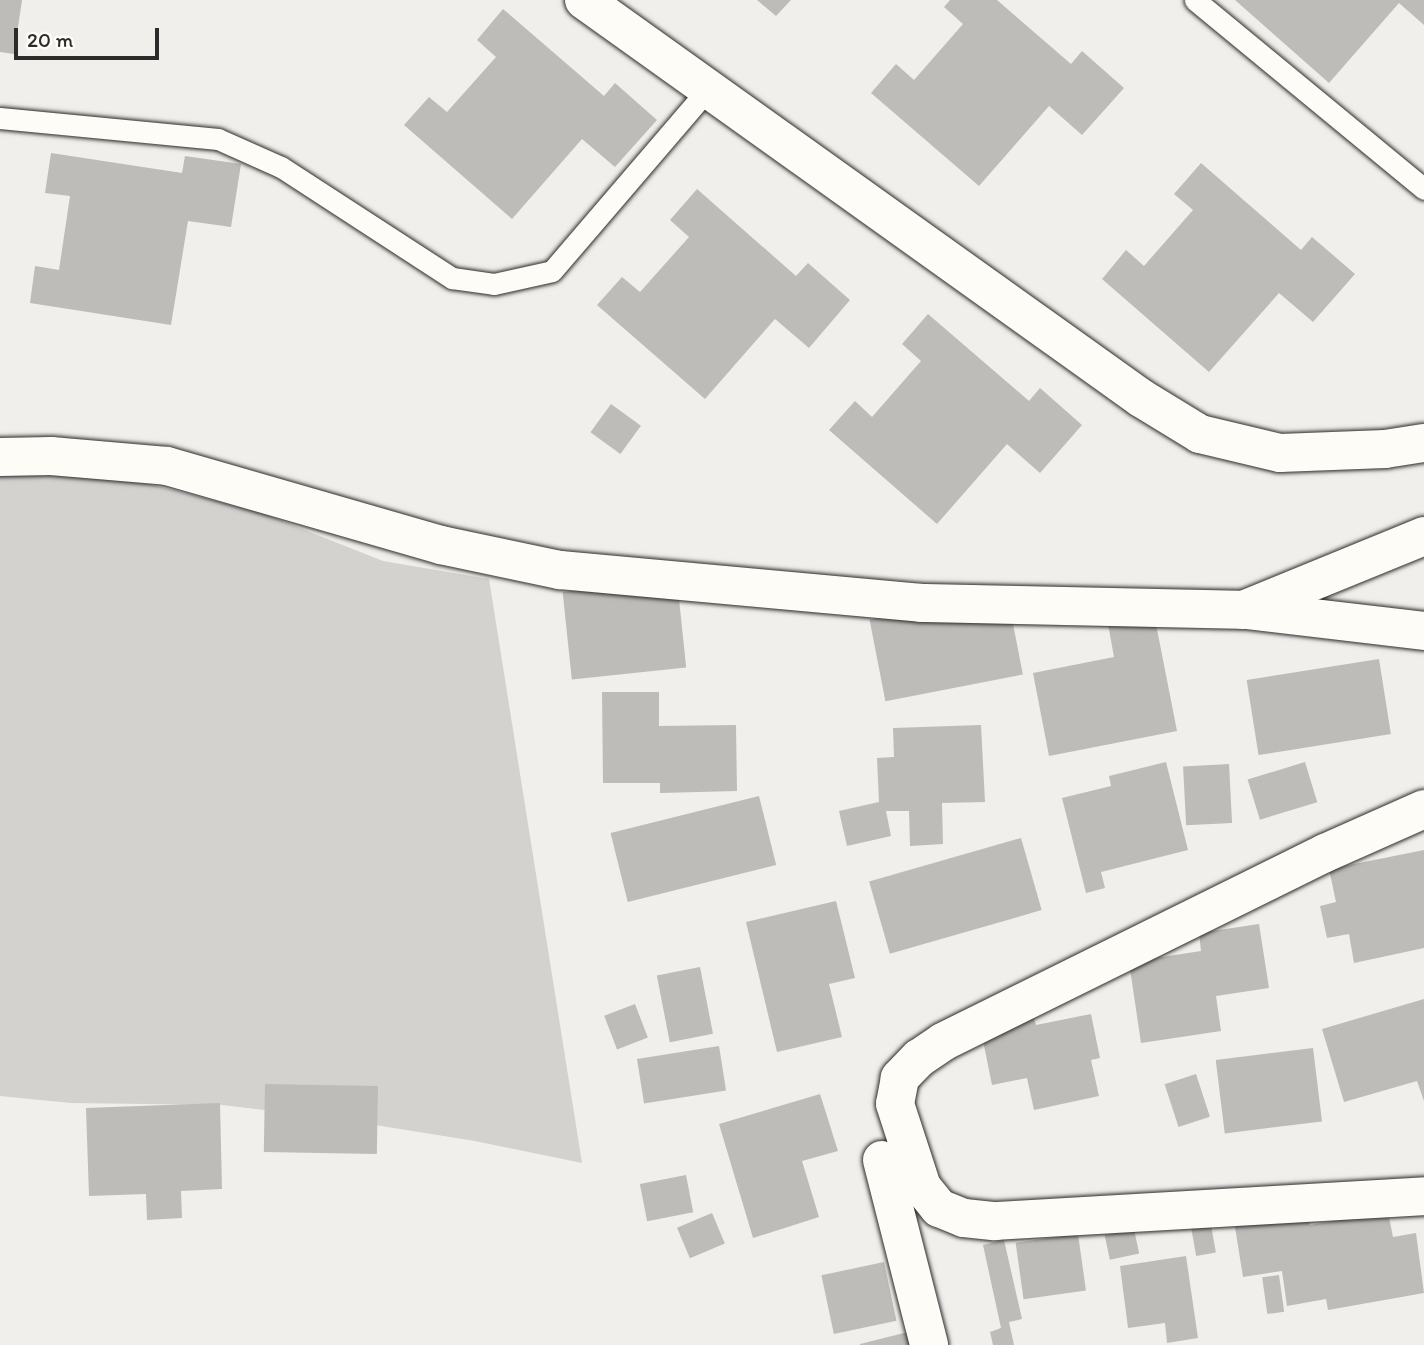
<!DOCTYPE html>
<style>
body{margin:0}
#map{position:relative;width:1424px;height:1345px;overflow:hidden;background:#f0efeb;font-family:Itim,sans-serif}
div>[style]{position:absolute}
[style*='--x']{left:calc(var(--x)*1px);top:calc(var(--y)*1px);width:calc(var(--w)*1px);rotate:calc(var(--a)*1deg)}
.green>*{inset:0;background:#d3d2cf}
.building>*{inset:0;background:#bdbcb8;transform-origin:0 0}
.roads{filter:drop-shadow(0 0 2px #2b2b2b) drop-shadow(0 0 2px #2b2b2b)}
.service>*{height:21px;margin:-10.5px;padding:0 10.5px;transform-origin:10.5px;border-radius:10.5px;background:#fdfcf7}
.minor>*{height:38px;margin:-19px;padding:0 19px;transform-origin:19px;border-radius:19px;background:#fdfcf7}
span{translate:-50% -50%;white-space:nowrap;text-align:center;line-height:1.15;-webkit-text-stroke:5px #fdfcf7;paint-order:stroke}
.scale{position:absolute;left:14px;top:28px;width:145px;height:32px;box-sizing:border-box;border:4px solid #2b2b2b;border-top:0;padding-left:9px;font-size:21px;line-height:24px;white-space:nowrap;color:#2b2b2b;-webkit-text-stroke:5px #fdfcf7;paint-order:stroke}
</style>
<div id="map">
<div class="green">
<div style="clip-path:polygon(8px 475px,118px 476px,262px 513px,383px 561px,489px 579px,582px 1163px,475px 1141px,331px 1118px,222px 1105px,71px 1103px,0 1096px,0 476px)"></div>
</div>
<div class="building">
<div style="clip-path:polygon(0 0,22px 0,14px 54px,0 52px)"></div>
<div style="clip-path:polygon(757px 0,791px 0,776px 16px)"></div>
<div style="clip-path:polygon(950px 0,997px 0,1071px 64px,1082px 51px,1124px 88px,1082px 135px,1049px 106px,979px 186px,871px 93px,896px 64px,914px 80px,963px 24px,944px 7px)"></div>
<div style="clip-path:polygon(1235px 0,1424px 0,1424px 25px,1399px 3px,1329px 83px)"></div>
<div style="clip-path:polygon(503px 9px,604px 96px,615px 83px,657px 120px,615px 167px,582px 139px,512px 219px,404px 125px,429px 97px,447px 112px,496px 57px,477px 40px)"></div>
<div style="clip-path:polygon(51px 153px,182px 173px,185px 156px,241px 164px,231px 227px,188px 221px,171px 325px,30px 303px,35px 266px,59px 270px,70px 196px,45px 193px)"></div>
<div style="clip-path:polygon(1201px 163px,1301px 250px,1312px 237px,1355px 274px,1313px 322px,1279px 293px,1209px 372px,1102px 279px,1126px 250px,1144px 266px,1193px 210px,1174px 194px)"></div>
<div style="clip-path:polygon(697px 189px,796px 276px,808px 263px,850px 300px,809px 348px,775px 319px,705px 399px,597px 305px,622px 277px,640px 292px,689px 237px,670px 220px)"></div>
<div style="clip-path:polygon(928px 314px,1029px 401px,1040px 388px,1082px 425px,1040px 473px,1007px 444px,937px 524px,829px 430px,855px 401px,872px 417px,921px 361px,902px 344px)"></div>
<div style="left:611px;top:404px;width:37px;height:35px;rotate:36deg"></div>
<div style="left:677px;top:580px;width:88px;height:115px;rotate:84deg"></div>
<div style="left:1007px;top:593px;width:83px;height:140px;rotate:79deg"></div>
<div style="clip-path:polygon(1154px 614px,1177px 731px,1049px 756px,1033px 673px,1114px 657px,1108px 624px)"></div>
<div style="left:1379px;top:659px;width:76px;height:134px;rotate:81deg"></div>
<div style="clip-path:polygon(602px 692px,659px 692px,659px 726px,736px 725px,737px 791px,660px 793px,660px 783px,603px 783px)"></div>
<div style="clip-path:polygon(981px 725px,985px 802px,942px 803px,943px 844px,910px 846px,909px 811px,886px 811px,891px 836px,847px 846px,839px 811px,879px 802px,877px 758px,894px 757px,893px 728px)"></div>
<div style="clip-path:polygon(1166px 762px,1188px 850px,1101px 872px,1105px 888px,1086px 893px,1062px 798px,1111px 786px,1109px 776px)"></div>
<div style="left:1305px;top:762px;width:42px;height:60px;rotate:73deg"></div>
<div style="left:1229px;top:764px;width:59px;height:46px;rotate:87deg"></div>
<div style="left:759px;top:796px;width:71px;height:153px;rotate:76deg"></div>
<div style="left:1021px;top:838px;width:75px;height:158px;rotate:74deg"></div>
<div style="clip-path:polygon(1424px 850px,1424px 948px,1354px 963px,1349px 934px,1327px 938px,1320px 906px,1336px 902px,1329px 869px)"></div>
<div style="clip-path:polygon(836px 901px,855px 978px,829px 984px,842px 1037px,777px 1052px,746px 922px)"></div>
<div style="clip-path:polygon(1259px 924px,1269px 988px,1216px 996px,1221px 1031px,1141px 1043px,1129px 962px,1201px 951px,1199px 933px)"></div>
<div style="left:700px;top:967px;width:68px;height:44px;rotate:79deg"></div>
<div style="clip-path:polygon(1424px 999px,1424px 1101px,1417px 1081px,1344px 1102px,1322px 1029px)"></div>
<div style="left:635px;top:1004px;width:36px;height:33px;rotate:69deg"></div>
<div style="clip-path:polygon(1091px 1014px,1100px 1058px,1091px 1060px,1099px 1096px,1034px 1110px,1027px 1078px,992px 1085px,980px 1026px,1033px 1015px,1036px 1025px)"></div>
<div style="left:719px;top:1046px;width:45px;height:83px;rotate:81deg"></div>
<div style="left:1313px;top:1048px;width:74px;height:98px;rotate:83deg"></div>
<div style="left:1196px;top:1074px;width:45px;height:33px;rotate:72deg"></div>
<div style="left:265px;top:1084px;width:113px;height:68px;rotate:1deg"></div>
<div style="clip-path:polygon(820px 1094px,838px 1151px,802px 1161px,819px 1217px,753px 1238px,719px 1124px)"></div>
<div style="clip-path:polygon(220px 1103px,222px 1189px,181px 1191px,182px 1218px,147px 1220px,146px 1194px,89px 1196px,86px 1108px)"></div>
<div style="left:686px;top:1175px;width:38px;height:47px;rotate:79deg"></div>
<div style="clip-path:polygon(1308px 1209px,1310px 1225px,1388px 1212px,1393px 1237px,1416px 1233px,1424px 1293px,1328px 1310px,1326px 1299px,1287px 1306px,1282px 1271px,1243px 1277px,1234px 1221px)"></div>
<div style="left:712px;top:1213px;width:33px;height:38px;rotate:67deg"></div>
<div style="left:1211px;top:1225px;width:28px;height:20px;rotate:80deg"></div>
<div style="left:1134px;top:1229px;width:25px;height:30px;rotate:78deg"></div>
<div style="left:1078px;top:1234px;width:57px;height:63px;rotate:82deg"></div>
<div style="clip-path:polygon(1004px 1240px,1022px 1319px,1009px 1322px,1014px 1345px,993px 1345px,990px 1332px,1001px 1328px,983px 1245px)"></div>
<div style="clip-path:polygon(1186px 1256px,1198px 1338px,1167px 1343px,1165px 1323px,1128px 1328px,1120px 1266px)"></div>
<div style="left:884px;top:1262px;width:60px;height:64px;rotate:78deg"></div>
<div style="left:1279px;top:1275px;width:37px;height:17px;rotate:82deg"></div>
<div style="clip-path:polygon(908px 1332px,911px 1345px,860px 1345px,860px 1344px)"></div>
</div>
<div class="roads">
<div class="service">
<div style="--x:1195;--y:0;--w:297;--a:39.5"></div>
<div style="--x:0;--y:118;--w:219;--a:5.5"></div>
<div style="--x:218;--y:139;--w:69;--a:24"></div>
<div style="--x:281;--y:167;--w:204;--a:33"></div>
<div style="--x:452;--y:278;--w:42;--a:8.1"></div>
<div style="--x:494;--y:284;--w:59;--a:-12.6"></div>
<div style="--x:552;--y:271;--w:240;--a:-49.4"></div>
</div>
<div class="minor">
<div style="--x:584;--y:0;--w:685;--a:35.55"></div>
<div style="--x:1141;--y:398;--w:69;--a:31.4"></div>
<div style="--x:1200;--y:434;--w:82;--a:13.4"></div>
<div style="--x:1280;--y:453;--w:105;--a:-2.2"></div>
<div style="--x:1385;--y:449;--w:39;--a:-9"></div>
<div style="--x:0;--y:457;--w:51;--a:-1.1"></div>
<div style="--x:51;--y:456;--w:116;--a:4.9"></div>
<div style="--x:167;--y:466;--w:285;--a:16.1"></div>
<div style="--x:441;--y:545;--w:122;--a:11.9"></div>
<div style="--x:560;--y:570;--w:363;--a:5.2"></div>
<div style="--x:921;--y:603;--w:322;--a:1.2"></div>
<div style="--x:1243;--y:610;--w:196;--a:-22.2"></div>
<div style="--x:1246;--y:610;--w:179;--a:6.7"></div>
<div style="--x:1424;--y:809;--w:108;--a:156"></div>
<div style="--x:1325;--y:853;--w:426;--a:153.7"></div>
<div style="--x:943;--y:1042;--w:29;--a:146"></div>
<div style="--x:919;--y:1058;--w:28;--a:134"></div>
<div style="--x:900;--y:1078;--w:26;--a:101"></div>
<div style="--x:895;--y:1104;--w:87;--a:72"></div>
<div style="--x:922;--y:1187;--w:27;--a:51"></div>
<div style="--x:939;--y:1208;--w:27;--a:22"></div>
<div style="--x:964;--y:1218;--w:31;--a:6"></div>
<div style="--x:995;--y:1221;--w:430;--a:-3.3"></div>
<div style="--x:882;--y:1160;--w:191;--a:75.7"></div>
</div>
</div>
<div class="scale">20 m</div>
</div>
